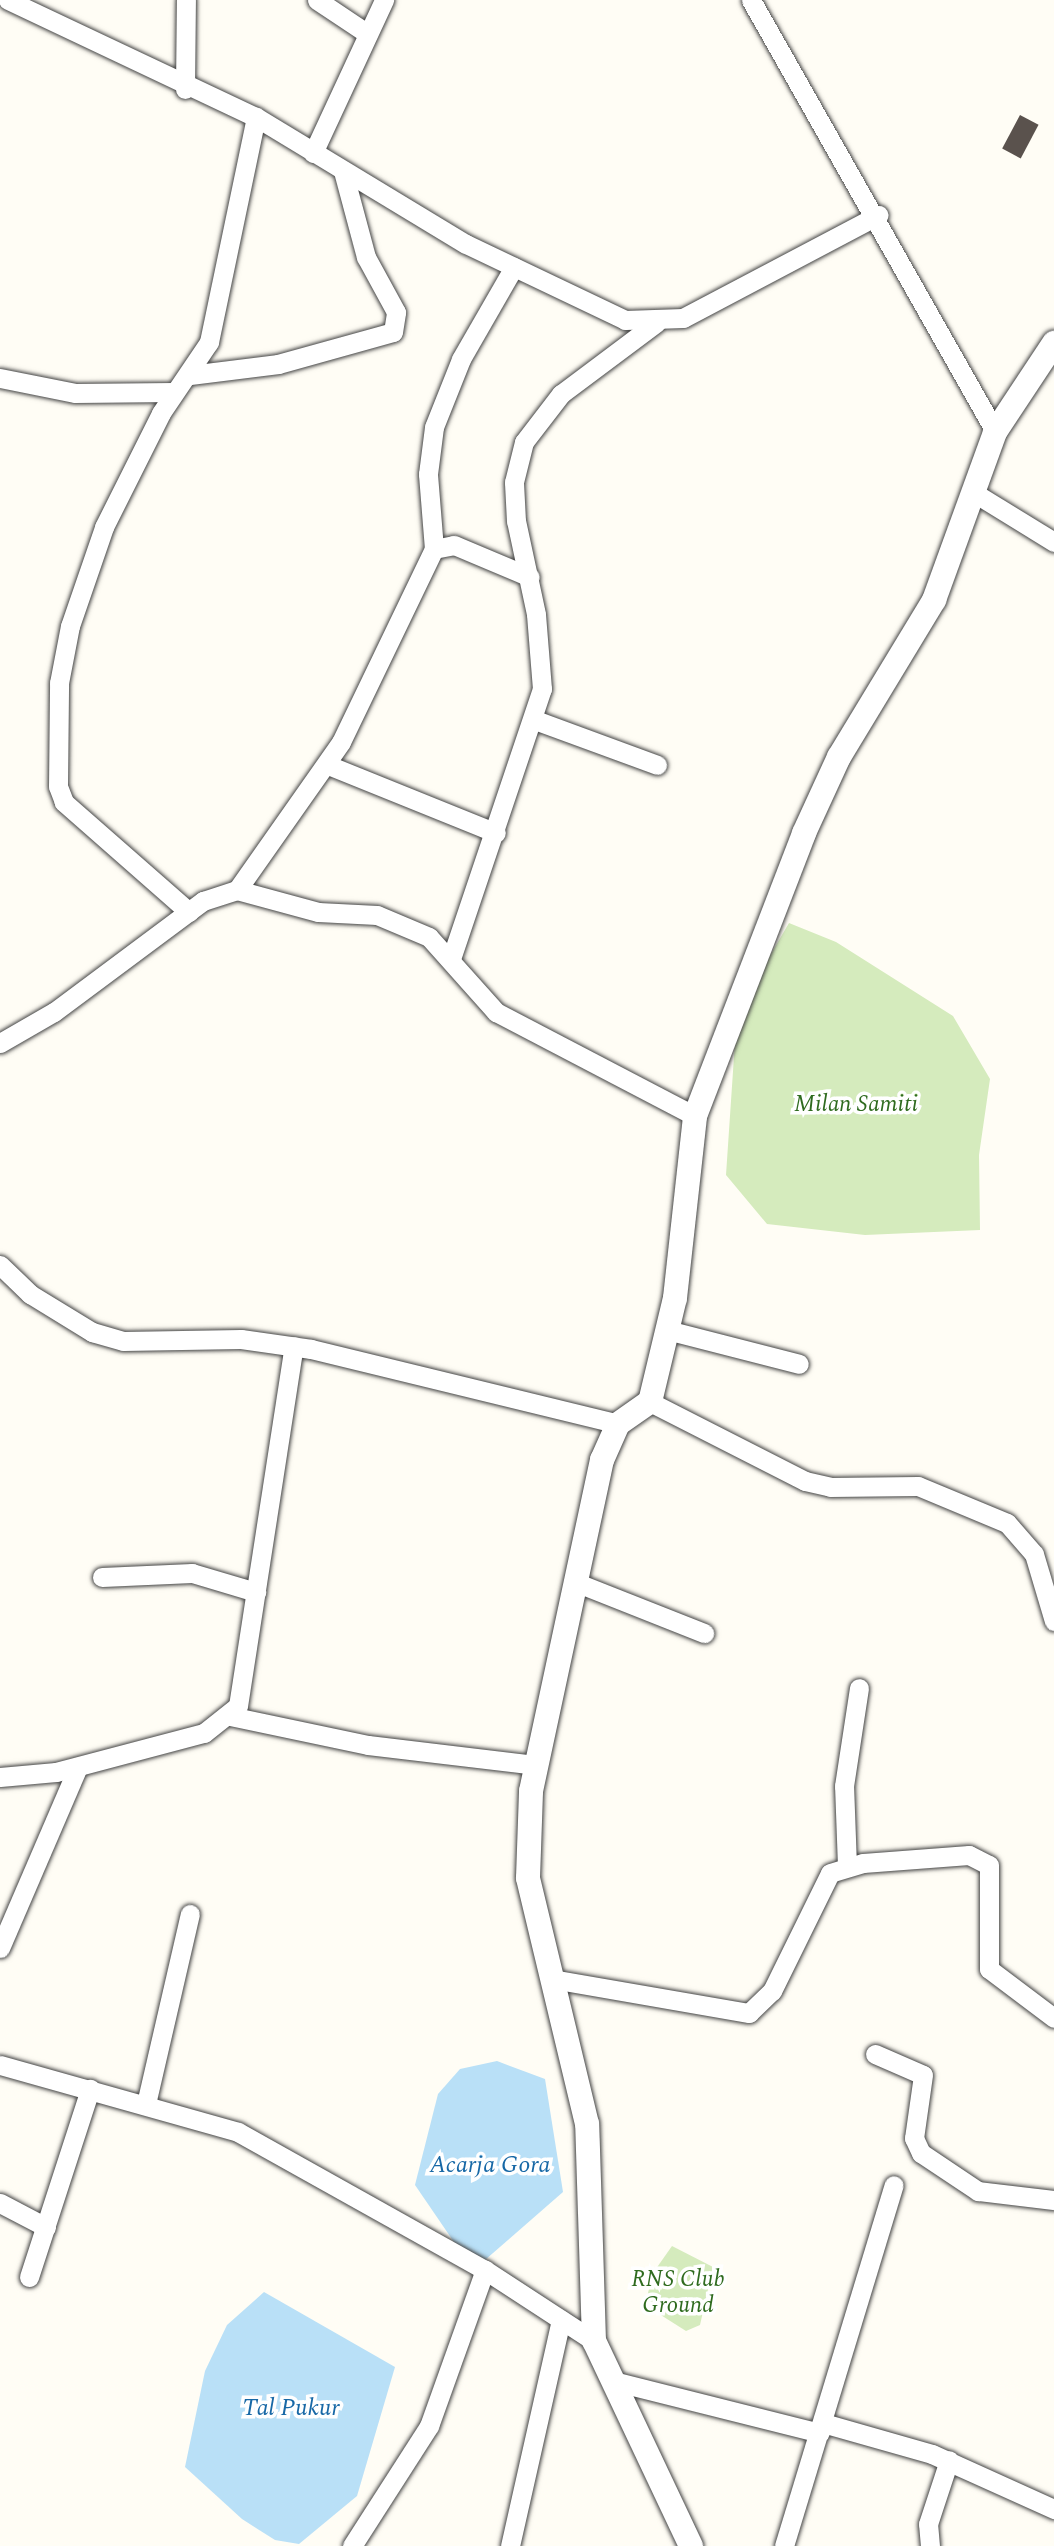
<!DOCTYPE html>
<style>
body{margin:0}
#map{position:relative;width:1054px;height:2546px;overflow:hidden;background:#fffdf5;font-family:Spectral,serif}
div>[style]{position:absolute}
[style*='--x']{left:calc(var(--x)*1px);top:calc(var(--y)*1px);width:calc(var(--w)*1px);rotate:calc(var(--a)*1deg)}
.green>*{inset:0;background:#d5ebbd}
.water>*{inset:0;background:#b9e0f7}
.building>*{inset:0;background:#5a524d;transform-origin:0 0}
.roads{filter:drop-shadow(0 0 2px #444) drop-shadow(0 0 2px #444)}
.minor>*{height:19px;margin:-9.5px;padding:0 9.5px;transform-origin:9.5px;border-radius:9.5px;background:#fff}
.tertiary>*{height:24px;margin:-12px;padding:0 12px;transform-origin:12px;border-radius:12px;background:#fff}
span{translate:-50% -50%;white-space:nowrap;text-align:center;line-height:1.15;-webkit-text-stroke:7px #fff;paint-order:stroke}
.park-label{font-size:23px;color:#2f6b1f;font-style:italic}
.water-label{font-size:24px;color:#1768a6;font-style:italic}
</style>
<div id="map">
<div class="green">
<div style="clip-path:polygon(789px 923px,836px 942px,953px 1016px,990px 1079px,979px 1155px,980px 1230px,865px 1235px,767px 1224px,726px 1175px,737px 1012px)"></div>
<div style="clip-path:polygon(672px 2246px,713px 2267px,700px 2325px,686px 2331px,645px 2305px,653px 2273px)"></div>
</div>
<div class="water">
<div style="clip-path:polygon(497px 2061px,545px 2079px,563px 2192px,485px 2260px,456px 2245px,415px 2185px,438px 2094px,460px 2069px)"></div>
<div style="clip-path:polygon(264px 2292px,395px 2367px,357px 2496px,299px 2544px,275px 2540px,242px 2519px,185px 2467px,205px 2371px,227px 2325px)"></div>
</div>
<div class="building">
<div style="left:1020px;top:115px;width:21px;height:38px;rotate:28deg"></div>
</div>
<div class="roads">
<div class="minor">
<div style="--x:8;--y:0;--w:274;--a:25.3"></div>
<div style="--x:256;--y:117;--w:245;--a:31.2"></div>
<div style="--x:466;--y:244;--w:176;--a:25.5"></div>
<div style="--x:625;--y:320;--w:58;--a:-2"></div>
<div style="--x:683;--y:318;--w:221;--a:-27.8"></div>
<div style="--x:317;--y:0;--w:61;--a:33.7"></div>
<div style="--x:751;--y:0;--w:496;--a:60.5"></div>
<div style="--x:185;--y:89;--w:89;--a:-89.4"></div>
<div style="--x:313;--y:153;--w:169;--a:-65.1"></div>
<div style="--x:190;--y:375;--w:89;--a:-7.1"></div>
<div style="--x:278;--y:364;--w:119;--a:-15.5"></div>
<div style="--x:393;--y:332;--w:20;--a:-81"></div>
<div style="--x:396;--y:312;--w:63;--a:-118.6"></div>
<div style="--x:366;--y:257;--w:89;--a:-105"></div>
<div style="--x:0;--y:378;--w:76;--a:11.3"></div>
<div style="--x:75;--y:393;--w:99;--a:-0.6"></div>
<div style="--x:976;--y:494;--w:92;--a:31.6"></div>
<div style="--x:434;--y:549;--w:75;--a:-94.6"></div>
<div style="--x:428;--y:474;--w:47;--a:-82.7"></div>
<div style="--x:434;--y:427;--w:73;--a:-68.3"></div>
<div style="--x:461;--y:359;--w:106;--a:-60.1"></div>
<div style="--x:535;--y:720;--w:130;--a:20.2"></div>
<div style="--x:328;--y:765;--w:181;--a:22"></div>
<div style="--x:237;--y:890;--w:181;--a:-54.9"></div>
<div style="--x:341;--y:742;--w:214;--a:-64.3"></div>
<div style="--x:434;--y:549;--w:20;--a:-11"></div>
<div style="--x:454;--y:545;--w:82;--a:22.8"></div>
<div style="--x:189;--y:912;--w:167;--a:-138.7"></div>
<div style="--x:64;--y:802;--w:17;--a:-111"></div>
<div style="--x:58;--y:786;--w:103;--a:-89.4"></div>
<div style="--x:59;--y:683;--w:58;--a:-79.1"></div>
<div style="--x:70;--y:626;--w:105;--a:-71"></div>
<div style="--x:104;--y:527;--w:127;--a:-63.4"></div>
<div style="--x:161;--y:413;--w:86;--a:-55.9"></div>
<div style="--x:209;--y:342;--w:230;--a:-78.2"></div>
<div style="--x:452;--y:956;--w:282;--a:-71.4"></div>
<div style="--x:542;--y:689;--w:75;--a:-94.6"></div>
<div style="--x:536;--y:614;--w:95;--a:-102.1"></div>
<div style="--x:516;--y:521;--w:39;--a:-93"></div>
<div style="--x:514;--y:482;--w:41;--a:-76"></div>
<div style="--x:524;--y:442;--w:61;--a:-52.4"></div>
<div style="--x:561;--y:394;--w:119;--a:-36.8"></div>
<div style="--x:0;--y:1043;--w:62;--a:-29.9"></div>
<div style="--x:54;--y:1012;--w:186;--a:-36.7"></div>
<div style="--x:203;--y:901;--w:36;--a:-18"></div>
<div style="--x:237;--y:890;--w:84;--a:15.2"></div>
<div style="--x:318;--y:912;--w:59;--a:2.9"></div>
<div style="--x:377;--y:915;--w:56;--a:22.9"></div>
<div style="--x:429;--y:937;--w:101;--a:48.2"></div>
<div style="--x:496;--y:1012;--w:225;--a:27.6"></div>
<div style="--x:0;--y:1265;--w:42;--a:44"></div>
<div style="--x:30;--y:1294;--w:73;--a:31.5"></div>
<div style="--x:92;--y:1332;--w:32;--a:16"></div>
<div style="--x:123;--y:1341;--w:118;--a:-1"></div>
<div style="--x:241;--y:1339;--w:71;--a:8.1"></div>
<div style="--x:311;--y:1349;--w:316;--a:13.7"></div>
<div style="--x:667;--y:1330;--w:136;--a:14.4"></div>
<div style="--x:650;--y:1402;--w:174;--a:27"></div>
<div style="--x:805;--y:1481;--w:26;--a:13"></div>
<div style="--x:830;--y:1487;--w:88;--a:-0.7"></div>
<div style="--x:918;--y:1486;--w:96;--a:22.6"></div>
<div style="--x:1007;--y:1523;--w:41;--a:48.9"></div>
<div style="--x:1034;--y:1554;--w:70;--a:73.4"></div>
<div style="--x:102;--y:1577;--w:90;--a:-2.5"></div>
<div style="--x:192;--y:1573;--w:67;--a:16.5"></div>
<div style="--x:575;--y:1582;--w:139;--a:21.6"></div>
<div style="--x:230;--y:1716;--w:141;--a:11.9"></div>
<div style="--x:368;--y:1745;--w:168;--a:6.8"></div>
<div style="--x:0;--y:1777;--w:56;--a:-5.1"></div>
<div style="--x:56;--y:1772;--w:153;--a:-14.8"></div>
<div style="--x:204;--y:1733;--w:43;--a:-38.5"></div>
<div style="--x:238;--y:1706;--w:364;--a:-81.2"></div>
<div style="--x:847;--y:1866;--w:80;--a:-92.1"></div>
<div style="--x:844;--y:1786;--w:99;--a:-81.3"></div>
<div style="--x:0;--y:1948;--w:197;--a:-66.7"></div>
<div style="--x:552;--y:1979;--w:200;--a:9.8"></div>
<div style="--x:749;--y:2013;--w:32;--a:-44"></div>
<div style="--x:772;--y:1991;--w:131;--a:-63.8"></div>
<div style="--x:830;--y:1873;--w:34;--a:-17"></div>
<div style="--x:863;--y:1863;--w:106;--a:-4.3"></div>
<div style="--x:969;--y:1855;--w:22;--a:27"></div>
<div style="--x:989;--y:1865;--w:104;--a:90"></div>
<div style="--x:989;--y:1969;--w:81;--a:37"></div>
<div style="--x:875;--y:2054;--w:52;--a:23.6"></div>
<div style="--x:923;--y:2075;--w:64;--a:98.1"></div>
<div style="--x:914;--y:2138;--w:17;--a:65"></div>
<div style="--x:921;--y:2153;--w:69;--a:33.7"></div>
<div style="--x:978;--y:2191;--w:77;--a:6.8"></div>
<div style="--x:0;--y:2065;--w:247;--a:15.7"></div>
<div style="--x:238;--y:2132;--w:283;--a:29.2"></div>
<div style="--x:485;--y:2270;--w:130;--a:33.1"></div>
<div style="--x:146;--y:2104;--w:195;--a:-77"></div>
<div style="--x:0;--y:2203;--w:52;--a:27.6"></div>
<div style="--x:29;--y:2277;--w:198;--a:-72"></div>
<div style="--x:613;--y:2381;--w:213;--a:14.1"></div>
<div style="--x:823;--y:2423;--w:113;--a:15.9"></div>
<div style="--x:932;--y:2454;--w:134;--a:24.3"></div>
<div style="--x:352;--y:2546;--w:143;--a:-57.3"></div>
<div style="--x:429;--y:2426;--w:166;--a:-70.3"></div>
<div style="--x:510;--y:2546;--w:232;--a:-77.3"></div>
<div style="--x:784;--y:2546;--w:377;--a:-73.1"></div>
<div style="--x:930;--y:2546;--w:22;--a:-95"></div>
<div style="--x:928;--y:2524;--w:67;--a:-71.8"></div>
</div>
<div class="tertiary">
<div style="--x:691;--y:2546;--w:227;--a:-115.3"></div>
<div style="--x:594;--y:2341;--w:217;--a:-91.8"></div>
<div style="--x:587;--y:2124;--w:253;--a:-103.5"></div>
<div style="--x:528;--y:1878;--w:87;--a:-88"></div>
<div style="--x:531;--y:1791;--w:339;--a:-77.9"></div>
<div style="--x:602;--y:1460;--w:39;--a:-66"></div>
<div style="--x:618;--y:1424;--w:39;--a:-35"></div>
<div style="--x:650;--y:1402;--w:107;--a:-76.5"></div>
<div style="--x:675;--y:1298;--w:183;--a:-83.7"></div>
<div style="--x:695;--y:1116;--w:303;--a:-68.9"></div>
<div style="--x:804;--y:833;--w:84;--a:-65.3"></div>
<div style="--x:839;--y:757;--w:184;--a:-58.8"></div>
<div style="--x:934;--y:600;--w:179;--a:-70"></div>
<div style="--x:995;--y:432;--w:107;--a:-56.5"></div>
</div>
</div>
<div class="park-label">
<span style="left:856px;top:1105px">Milan Samiti</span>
<span style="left:678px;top:2293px">RNS Club<br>Ground</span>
</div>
<div class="water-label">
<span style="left:490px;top:2166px">Acarja Gora</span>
<span style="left:291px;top:2409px">Tal Pukur</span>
</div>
</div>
